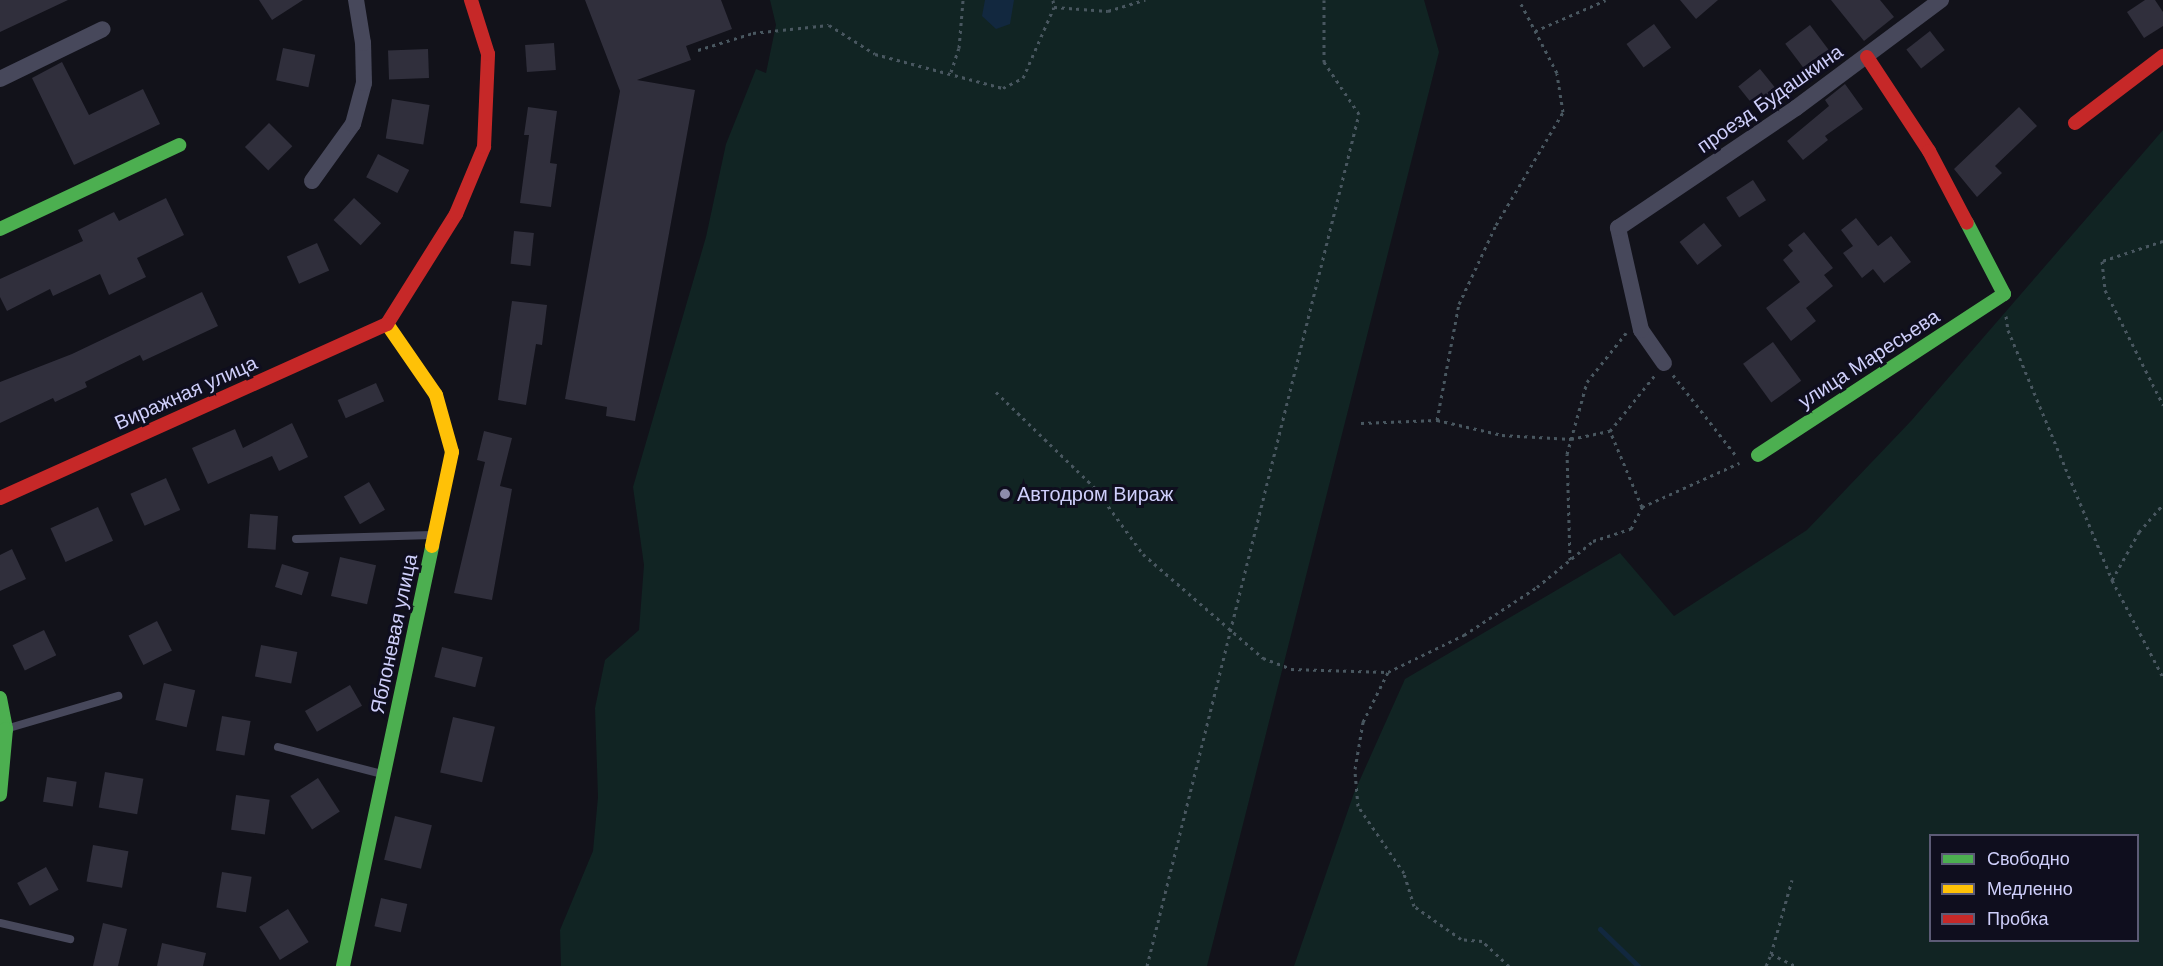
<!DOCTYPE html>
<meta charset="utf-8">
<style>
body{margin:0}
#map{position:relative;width:2163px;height:966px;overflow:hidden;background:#12121a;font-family:"DM Sans",sans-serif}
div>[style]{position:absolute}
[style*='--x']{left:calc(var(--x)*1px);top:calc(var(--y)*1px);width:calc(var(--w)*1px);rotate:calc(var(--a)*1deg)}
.green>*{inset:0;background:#112423}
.water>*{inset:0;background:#12283f}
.stream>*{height:5px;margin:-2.5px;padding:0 2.5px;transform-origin:2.5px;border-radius:2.5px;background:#12283f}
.building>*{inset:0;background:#302f3c;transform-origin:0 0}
.path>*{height:3px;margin-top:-1.5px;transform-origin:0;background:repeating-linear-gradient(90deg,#495760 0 3px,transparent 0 7.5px)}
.lane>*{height:8px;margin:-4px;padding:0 4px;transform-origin:4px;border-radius:4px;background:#47485b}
.street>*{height:16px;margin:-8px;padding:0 8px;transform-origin:8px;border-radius:8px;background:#47485b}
.fast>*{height:14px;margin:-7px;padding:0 7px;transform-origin:7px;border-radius:7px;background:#4caf50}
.slow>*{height:14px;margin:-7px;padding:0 7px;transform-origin:7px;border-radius:7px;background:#ffc107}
.jam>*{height:14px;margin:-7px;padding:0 7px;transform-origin:7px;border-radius:7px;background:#c62828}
.dots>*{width:16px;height:16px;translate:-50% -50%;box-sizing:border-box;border:3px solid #0f0e1e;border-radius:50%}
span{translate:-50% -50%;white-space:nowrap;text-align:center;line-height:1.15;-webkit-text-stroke:6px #0f0e1e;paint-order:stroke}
.street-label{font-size:20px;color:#cfcffb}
.poi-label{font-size:20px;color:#cfcffb}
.left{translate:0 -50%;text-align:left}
.legend{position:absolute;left:1929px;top:834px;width:210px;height:108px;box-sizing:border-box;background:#0f0e1e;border:2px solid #5c5b76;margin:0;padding:8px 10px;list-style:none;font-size:18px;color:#cfcffb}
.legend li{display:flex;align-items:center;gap:12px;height:30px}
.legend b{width:30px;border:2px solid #5c5b76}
</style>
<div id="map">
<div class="green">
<div style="clip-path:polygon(770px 0,1424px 0,1439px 52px,1207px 966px,561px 966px,560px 930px,593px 851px,598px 797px,595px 708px,605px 660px,639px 630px,644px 565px,633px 487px,706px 237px,726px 144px,756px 69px,766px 73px,776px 25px)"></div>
<div style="clip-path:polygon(evenodd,2163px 130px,2163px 966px,1294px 966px,1354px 793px,1405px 679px,1620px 553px,1674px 616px,1807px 530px,1911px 421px,2163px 130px,1930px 836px,2138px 836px,2138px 940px,1930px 940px,1930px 836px)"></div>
</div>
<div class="water">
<div style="clip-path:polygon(985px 0,1014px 0,1010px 24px,996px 29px,982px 16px)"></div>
</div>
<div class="stream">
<div style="--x:1600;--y:929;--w:53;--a:44.2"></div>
</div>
<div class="building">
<div style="clip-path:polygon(0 0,68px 0,0 32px)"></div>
<div style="clip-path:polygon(259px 0,303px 0,272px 20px)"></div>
<div style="clip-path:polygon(585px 0,721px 0,732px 29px,686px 46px,691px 60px,637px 80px,695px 90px,635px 421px,606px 416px,607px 407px,565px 399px,620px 91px)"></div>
<div style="clip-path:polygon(1680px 0,1718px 0,1696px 19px)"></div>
<div style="clip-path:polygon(1831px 0,1880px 0,1894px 17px,1864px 41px)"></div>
<div style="clip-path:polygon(2145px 0,2155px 0,2163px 12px,2163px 26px,2144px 38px,2127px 12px)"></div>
<div style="left:1654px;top:24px;width:29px;height:34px;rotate:54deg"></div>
<div style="left:1810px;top:25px;width:39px;height:31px;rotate:53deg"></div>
<div style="left:1930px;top:31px;width:24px;height:30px;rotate:52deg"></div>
<div style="left:554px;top:43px;width:27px;height:29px;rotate:86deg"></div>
<div style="left:283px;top:48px;width:33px;height:33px;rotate:12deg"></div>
<div style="left:428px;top:49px;width:29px;height:40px;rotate:88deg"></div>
<div style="clip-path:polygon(62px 62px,89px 115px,143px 89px,160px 124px,74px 165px,32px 78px)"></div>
<div style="left:1760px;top:69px;width:28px;height:28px;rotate:51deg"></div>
<div style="clip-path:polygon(1845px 84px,1863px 109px,1825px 136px,1828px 140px,1803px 160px,1787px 141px,1829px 106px,1825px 100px)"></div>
<div style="left:392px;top:99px;width:38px;height:40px;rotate:9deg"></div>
<div style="clip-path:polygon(528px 107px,557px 111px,550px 163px,557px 164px,551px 207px,520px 203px,529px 135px,524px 135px)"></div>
<div style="clip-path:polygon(2019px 107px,2037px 126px,1995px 166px,2002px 173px,1977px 197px,1954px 169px)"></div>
<div style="left:269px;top:123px;width:33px;height:34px;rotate:45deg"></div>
<div style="left:378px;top:154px;width:35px;height:26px;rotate:27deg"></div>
<div style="left:1753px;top:180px;width:24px;height:32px;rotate:57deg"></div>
<div style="clip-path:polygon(166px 198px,184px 235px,137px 258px,146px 277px,109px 295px,100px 274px,53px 296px,50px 289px,7px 311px,0 297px,0 279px,83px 241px,78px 230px,114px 212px,119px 221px)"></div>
<div style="left:354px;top:198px;width:37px;height:30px;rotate:43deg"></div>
<div style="clip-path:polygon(1856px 218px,1878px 246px,1891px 236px,1911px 262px,1884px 283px,1873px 269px,1862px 278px,1843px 253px,1853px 246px,1841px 230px)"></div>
<div style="left:1704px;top:223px;width:29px;height:31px;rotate:52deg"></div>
<div style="left:514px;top:231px;width:20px;height:33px;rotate:6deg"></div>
<div style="clip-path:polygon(1804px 232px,1833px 268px,1824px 275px,1833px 286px,1806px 308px,1816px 321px,1791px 341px,1766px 308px,1800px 282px,1783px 260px,1793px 251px,1788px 245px)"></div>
<div style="left:317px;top:243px;width:30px;height:33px;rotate:66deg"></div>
<div style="clip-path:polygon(202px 292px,218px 326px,143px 361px,140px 355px,85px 382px,87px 387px,55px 402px,53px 398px,0 423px,0 382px,72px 354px)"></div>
<div style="clip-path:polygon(512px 301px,547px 305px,542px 345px,536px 344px,526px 405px,498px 400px)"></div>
<div style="left:1773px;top:342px;width:48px;height:37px;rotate:54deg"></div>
<div style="left:376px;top:383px;width:20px;height:42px;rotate:66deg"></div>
<div style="clip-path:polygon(292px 423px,308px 457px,279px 471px,272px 456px,208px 484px,192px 448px,235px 429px,243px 448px)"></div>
<div style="clip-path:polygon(484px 431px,512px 438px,500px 486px,512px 489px,492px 600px,454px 593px,485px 462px,477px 460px)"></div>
<div style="left:166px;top:478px;width:35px;height:39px;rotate:66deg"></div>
<div style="left:369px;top:482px;width:32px;height:29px;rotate:60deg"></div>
<div style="left:98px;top:507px;width:37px;height:52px;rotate:66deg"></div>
<div style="left:250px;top:514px;width:28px;height:34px;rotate:4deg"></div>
<div style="clip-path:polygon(12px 549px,26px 579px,0 591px,0 555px)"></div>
<div style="left:340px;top:557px;width:37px;height:40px;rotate:13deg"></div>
<div style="left:282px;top:564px;width:28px;height:24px;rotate:17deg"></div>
<div style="left:157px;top:621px;width:33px;height:32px;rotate:63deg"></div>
<div style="left:44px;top:630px;width:28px;height:35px;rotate:64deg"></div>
<div style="left:261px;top:645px;width:37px;height:32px;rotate:11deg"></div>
<div style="left:442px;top:647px;width:42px;height:31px;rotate:14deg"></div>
<div style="left:164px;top:683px;width:32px;height:38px;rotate:13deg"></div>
<div style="left:350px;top:685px;width:24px;height:52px;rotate:60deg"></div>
<div style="left:222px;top:716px;width:29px;height:35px;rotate:10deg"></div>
<div style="left:453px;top:717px;width:43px;height:57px;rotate:13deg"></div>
<div style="left:105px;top:772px;width:39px;height:36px;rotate:10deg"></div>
<div style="left:47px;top:777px;width:30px;height:25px;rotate:9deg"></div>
<div style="left:318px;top:778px;width:40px;height:33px;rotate:57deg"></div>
<div style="left:236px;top:795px;width:34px;height:35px;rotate:8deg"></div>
<div style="left:395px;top:816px;width:38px;height:45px;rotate:14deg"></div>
<div style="left:93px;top:845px;width:36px;height:37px;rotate:10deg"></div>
<div style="left:46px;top:867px;width:26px;height:33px;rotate:61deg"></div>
<div style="left:222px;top:872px;width:30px;height:36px;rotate:9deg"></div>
<div style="left:381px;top:898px;width:27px;height:29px;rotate:13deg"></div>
<div style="left:288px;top:909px;width:39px;height:34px;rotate:58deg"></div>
<div style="clip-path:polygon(103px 923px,127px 929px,118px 966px,93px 966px)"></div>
<div style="clip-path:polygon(162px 943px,206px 953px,203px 966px,157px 966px)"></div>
</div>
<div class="path">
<div style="--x:1053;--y:0;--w:7;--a:82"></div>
<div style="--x:1535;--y:31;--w:77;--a:-23.6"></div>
<div style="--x:698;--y:50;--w:58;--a:-17.2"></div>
<div style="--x:753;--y:33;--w:76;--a:-6"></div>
<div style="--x:829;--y:25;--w:54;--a:32.2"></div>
<div style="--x:875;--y:54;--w:132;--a:14.9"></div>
<div style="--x:1003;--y:88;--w:22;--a:-27"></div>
<div style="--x:1023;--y:78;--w:77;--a:-66.4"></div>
<div style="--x:1054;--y:7;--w:54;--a:4.2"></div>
<div style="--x:1108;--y:11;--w:39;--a:-17"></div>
<div style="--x:951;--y:72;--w:25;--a:-72"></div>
<div style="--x:959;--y:48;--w:48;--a:-85.2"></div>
<div style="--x:2163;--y:241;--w:64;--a:161.8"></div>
<div style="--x:2102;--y:261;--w:29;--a:84"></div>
<div style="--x:2105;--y:290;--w:129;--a:63.2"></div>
<div style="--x:2006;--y:316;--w:14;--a:82"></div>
<div style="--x:2008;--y:330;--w:271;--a:67.4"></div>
<div style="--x:2112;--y:580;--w:110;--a:62.3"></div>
<div style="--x:1673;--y:375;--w:104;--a:52"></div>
<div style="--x:996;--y:392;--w:138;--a:44.1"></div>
<div style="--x:1095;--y:488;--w:82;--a:54"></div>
<div style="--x:1143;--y:554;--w:159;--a:40.9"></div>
<div style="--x:1263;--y:658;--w:30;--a:21"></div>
<div style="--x:1291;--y:669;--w:96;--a:1.8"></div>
<div style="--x:1437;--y:420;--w:118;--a:-79.3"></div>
<div style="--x:1459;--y:304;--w:87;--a:-64.9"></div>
<div style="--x:1496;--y:225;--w:131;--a:-59.3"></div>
<div style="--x:1563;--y:112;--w:39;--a:-99"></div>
<div style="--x:1557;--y:73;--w:82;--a:-117.5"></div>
<div style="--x:1361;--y:423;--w:76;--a:-2.3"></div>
<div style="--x:1437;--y:420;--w:67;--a:13"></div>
<div style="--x:1502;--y:435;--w:69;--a:3.3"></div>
<div style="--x:1571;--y:439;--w:40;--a:-12"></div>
<div style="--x:1642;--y:507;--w:82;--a:-112.8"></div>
<div style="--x:1610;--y:431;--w:72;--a:-51.2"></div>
<div style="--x:1570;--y:560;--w:106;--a:-91.6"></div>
<div style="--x:1567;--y:454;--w:75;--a:-74.5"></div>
<div style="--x:1587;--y:382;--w:63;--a:-51.5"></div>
<div style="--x:2112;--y:580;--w:55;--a:-60.6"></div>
<div style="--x:2139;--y:532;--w:37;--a:-49"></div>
<div style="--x:1771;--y:954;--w:77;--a:-74.2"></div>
<div style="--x:1147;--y:966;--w:878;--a:-76.03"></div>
<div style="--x:1359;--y:114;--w:63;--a:-123.9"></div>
<div style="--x:1324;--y:62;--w:62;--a:-90"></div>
<div style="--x:1509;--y:966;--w:37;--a:-137"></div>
<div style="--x:1482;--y:941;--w:21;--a:-175"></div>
<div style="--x:1461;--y:939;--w:57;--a:-144.9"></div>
<div style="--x:1414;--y:906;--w:34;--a:-107"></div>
<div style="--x:1404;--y:873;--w:81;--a:-124.5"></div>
<div style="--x:1358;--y:806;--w:37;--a:-95"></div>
<div style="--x:1355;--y:769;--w:48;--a:-80.3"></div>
<div style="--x:1363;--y:722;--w:56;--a:-63.4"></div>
<div style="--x:1388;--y:672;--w:85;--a:-26"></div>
<div style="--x:1464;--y:635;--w:87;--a:-33.3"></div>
<div style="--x:1537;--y:587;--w:72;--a:-39.4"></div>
<div style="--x:1593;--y:541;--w:40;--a:-18"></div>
<div style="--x:1631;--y:529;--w:25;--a:-63"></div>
<div style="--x:1642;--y:507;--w:107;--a:-24.4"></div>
<div style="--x:1766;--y:966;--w:13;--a:-67"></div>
<div style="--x:1771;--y:954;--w:28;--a:26"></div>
</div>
<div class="lane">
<div style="--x:296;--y:539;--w:136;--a:-1.7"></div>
<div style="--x:9;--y:728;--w:114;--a:-16.4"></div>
<div style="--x:278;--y:747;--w:107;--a:14.6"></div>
<div style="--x:0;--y:923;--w:72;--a:12.9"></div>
</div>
<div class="street">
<div style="--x:0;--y:79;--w:114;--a:-25.9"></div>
<div style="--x:312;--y:181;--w:70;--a:-54.3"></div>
<div style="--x:353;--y:124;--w:42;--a:-75"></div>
<div style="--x:364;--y:83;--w:40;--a:-91.4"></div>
<div style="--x:363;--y:43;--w:44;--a:-99.2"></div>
<div style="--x:1664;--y:363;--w:40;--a:-124.9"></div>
<div style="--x:1641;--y:330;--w:105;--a:-102.7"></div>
<div style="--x:1618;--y:228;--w:215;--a:-34"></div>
<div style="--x:1796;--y:108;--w:181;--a:-36.7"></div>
</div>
<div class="fast">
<div style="--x:0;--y:229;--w:198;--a:-25.1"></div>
<div style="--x:1758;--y:455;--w:294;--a:-33.2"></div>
<div style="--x:2004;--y:294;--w:80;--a:-117.5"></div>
<div style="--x:0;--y:698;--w:32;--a:79"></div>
<div style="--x:6;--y:729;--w:66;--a:95.2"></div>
<div style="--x:343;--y:966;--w:429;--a:-78"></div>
</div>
<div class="slow">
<div style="--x:387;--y:324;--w:86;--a:55.4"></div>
<div style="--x:436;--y:395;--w:59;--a:74.3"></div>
<div style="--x:452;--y:452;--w:96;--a:102"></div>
</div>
<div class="jam">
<div style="--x:1867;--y:57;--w:113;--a:56.6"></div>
<div style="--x:1929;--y:151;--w:81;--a:62.2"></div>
<div style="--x:2075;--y:123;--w:111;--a:-37.3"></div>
<div style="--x:387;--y:324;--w:130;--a:-57.9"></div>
<div style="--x:456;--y:214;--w:73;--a:-67.3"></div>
<div style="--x:484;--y:147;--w:93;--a:-87.5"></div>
<div style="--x:488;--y:54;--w:57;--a:-107.5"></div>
<div style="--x:0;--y:498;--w:424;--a:-24.2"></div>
</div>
<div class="dots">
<div style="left:1005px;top:494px;background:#8d8dac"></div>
</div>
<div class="street-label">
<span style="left:1770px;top:99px;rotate:-35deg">проезд Будашкина</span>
<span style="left:1869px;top:359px;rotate:-33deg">улица Маресьева</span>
<span style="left:186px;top:393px;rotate:-24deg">Виражная улица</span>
<span style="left:394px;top:634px;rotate:-78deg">Яблоневая улица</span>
</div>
<div class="poi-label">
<span class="left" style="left:1017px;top:494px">Автодром Вираж</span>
</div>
<ul class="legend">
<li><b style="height:8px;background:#4caf50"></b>Свободно</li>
<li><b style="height:8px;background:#ffc107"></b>Медленно</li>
<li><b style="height:8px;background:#c62828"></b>Пробка</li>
</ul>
</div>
